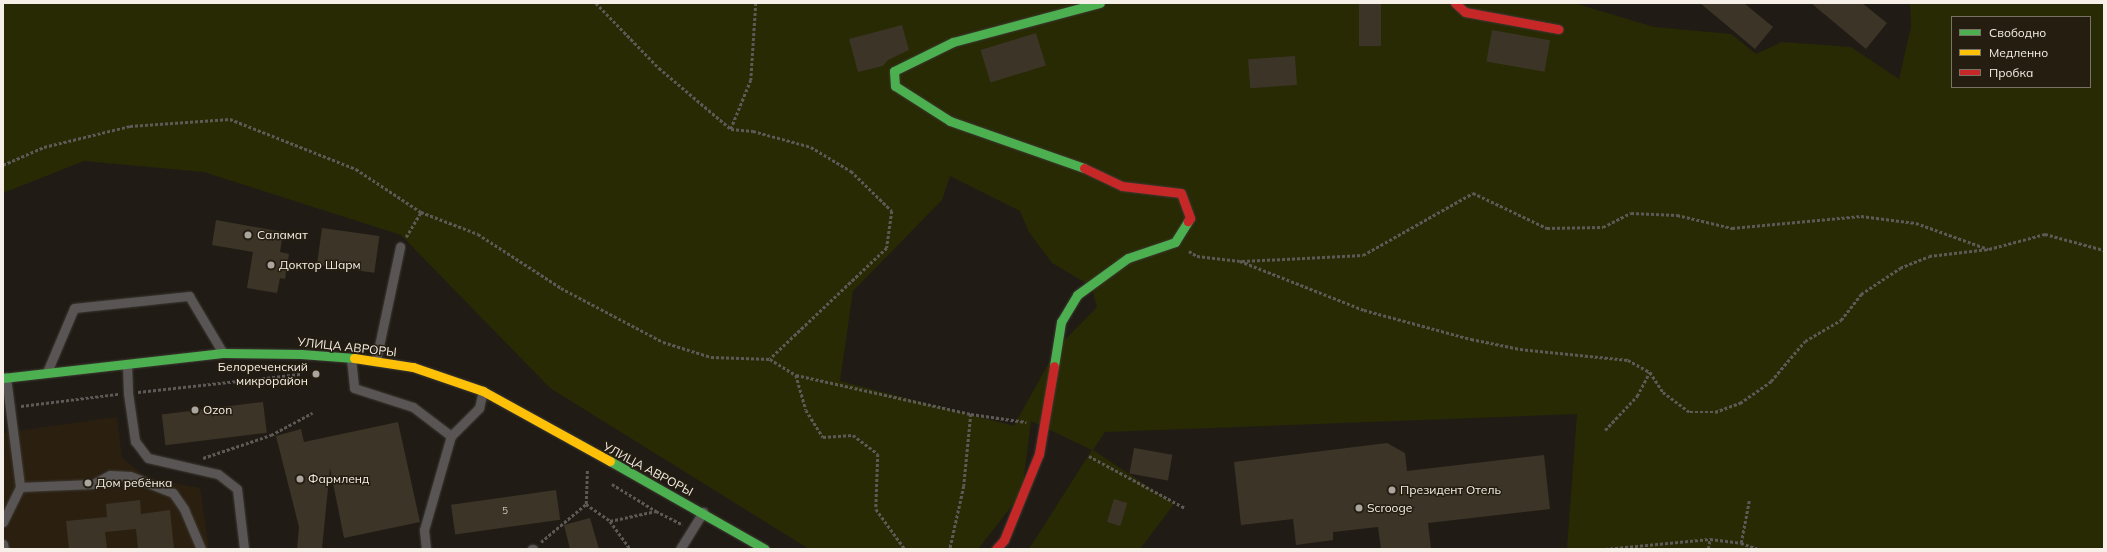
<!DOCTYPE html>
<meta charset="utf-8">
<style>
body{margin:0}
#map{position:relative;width:2107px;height:552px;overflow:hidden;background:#201c15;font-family:Mulish,sans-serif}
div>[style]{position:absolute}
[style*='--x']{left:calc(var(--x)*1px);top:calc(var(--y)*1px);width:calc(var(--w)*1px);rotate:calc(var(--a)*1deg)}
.built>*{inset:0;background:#2b2010}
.green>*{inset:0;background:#272a03}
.building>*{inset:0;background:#3c3427;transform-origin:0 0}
.path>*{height:2.5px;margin-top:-1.25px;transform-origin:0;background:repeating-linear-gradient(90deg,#5c5956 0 3px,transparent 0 5px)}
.roads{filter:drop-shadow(0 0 1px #3d3933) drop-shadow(0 0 1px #3d3933)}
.lane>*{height:9px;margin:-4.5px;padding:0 4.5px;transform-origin:4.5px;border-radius:4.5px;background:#585554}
.fast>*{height:9px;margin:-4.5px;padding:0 4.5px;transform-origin:4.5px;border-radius:4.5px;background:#4caf50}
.slow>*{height:9px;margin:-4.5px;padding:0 4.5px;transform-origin:4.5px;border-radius:4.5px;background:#ffc107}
.jam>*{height:9px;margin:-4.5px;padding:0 4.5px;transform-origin:4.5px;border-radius:4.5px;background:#c62828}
.dots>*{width:11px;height:11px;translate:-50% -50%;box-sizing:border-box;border:2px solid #251d10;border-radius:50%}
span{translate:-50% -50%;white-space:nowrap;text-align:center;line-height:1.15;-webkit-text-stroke:3px #251d10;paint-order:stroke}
.number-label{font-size:10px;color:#c7c0b7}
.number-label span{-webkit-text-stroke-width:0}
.poi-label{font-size:12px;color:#f5efe7}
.left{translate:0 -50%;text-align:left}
.right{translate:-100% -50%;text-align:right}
.street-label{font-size:12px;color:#f5efe7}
.frame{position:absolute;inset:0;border:4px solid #f5efe7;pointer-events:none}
.legend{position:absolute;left:1951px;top:16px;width:140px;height:72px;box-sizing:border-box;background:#251d10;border:1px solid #787166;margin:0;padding:5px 7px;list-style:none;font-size:12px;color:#f5efe7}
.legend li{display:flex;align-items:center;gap:8px;height:20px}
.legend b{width:20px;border:1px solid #787166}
</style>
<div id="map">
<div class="built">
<div style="clip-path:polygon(117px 417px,122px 458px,147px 478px,200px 488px,209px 549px,3px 549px,3px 433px)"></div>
</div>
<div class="green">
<div style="clip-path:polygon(evenodd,3px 3px,1574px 3px,1654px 27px,1731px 34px,1756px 54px,1782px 42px,1851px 47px,1899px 79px,1911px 27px,1910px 3px,2104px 3px,2104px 549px,1567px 549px,1577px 414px,1105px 432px,1093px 450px,1174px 504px,1140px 549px,1029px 549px,1092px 450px,1031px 421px,1022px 493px,978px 549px,809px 549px,550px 388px,401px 235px,204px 172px,84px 161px,3px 193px,3px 3px,1952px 17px,2090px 17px,2090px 87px,1952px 87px,1952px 17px,3px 3px,950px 176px,1020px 211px,1029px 232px,1052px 263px,1091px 286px,1097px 307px,1057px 348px,1014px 426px,840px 381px,853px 291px,942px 200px,950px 176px)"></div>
</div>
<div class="building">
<div style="left:1359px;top:3px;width:22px;height:43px"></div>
<div style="clip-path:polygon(1700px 3px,1744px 3px,1773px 27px,1755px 49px)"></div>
<div style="clip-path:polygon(1811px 3px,1862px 3px,1887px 23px,1866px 49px)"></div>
<div style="clip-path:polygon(902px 25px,909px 50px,888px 60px,883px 66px,858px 72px,849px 39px)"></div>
<div style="left:1492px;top:30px;width:59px;height:32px;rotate:10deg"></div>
<div style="left:1036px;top:33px;width:34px;height:58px;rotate:73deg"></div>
<div style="left:1295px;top:56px;width:29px;height:47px;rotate:86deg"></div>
<div style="clip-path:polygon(216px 220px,283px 232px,280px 252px,289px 254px,285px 279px,280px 278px,277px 293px,247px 288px,253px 252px,212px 245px)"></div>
<div style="left:322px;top:228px;width:58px;height:37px;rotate:8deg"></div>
<div style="left:263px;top:402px;width:31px;height:102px;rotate:83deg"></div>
<div style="clip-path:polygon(398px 422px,420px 522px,344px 538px,330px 468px,322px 549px,297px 549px,299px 527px,276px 436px,301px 429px,304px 442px)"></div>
<div style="clip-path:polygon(1387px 443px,1405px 453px,1407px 471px,1544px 455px,1550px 509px,1428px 523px,1431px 549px,1381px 549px,1378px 527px,1333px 532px,1333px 540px,1296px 545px,1293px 519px,1241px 525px,1234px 462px)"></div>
<div style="left:1134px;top:448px;width:39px;height:26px;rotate:10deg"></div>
<div style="left:556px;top:490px;width:30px;height:106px;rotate:82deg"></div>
<div style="left:1114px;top:499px;width:14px;height:24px;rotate:17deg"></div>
<div style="clip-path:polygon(140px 500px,141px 514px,170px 510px,174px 549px,138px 549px,136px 529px,105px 532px,107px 549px,69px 549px,66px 521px,107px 517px,106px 504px)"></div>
<div style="clip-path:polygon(590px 518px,599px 549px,570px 549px,564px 525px)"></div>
</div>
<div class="path">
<div style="--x:596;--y:3;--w:91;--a:45.9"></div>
<div style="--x:659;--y:68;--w:94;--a:40.3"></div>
<div style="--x:756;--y:3;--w:77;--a:93.7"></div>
<div style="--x:751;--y:80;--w:53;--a:112.2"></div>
<div style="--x:731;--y:129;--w:22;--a:5"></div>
<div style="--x:753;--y:131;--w:60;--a:15.4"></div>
<div style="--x:811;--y:147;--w:47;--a:31"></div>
<div style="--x:851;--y:171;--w:57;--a:44.3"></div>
<div style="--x:892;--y:211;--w:37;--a:98"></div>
<div style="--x:887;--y:248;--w:161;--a:136.5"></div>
<div style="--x:3;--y:165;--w:45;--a:-23.7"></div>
<div style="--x:44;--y:147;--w:89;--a:-13.7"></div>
<div style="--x:130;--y:126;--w:100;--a:-4"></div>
<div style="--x:230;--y:119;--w:136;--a:21.6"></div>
<div style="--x:356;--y:169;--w:78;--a:33.5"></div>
<div style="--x:421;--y:212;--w:61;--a:21.1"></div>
<div style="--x:478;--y:234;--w:99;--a:33"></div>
<div style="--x:561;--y:288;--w:115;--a:27.9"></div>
<div style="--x:663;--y:342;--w:50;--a:17.4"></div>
<div style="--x:711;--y:357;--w:59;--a:1.9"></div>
<div style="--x:770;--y:359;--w:31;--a:32"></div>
<div style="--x:796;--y:375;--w:179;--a:12.6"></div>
<div style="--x:971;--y:414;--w:72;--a:95.6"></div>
<div style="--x:964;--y:486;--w:65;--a:102.5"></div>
<div style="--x:406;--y:237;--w:29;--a:-59"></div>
<div style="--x:1189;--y:251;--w:9;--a:32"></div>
<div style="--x:1197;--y:256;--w:43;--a:6.6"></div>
<div style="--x:1240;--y:261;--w:133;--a:21.6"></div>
<div style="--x:1364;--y:310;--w:111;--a:15.2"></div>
<div style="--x:1471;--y:339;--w:50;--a:11.5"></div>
<div style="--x:1520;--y:349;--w:109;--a:5.8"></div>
<div style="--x:1628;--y:360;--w:25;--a:29"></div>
<div style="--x:1650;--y:372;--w:24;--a:57"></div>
<div style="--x:1663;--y:392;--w:34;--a:37"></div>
<div style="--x:1690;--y:412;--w:25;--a:0"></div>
<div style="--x:1715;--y:412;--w:27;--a:-20"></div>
<div style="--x:1740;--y:403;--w:38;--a:-35"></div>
<div style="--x:1771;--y:381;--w:52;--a:-49.6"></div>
<div style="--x:1805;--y:341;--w:42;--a:-30.3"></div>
<div style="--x:1841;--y:320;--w:33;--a:-52"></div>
<div style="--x:1861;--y:294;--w:47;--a:-33.7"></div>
<div style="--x:1900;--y:268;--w:31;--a:-22"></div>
<div style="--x:1929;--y:256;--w:60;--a:-6.7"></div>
<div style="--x:1989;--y:249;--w:58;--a:-15"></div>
<div style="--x:2045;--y:234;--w:61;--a:15.2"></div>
<div style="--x:1242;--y:261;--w:121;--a:-2.8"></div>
<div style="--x:1363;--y:255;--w:126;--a:-29.4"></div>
<div style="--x:1473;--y:193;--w:82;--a:25.3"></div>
<div style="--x:1547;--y:228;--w:56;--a:-1"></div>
<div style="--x:1603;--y:227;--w:31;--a:-27"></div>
<div style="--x:1631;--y:213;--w:46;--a:2.5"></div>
<div style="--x:1677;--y:215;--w:57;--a:13.3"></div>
<div style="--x:1732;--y:228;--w:130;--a:-5.3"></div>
<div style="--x:1861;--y:216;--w:55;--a:7.3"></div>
<div style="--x:1916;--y:223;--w:77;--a:19.9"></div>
<div style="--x:796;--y:375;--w:36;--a:74"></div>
<div style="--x:806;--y:410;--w:32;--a:58"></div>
<div style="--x:823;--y:437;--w:30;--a:-4"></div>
<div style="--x:853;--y:435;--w:31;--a:37"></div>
<div style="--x:878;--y:454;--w:55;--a:92.1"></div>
<div style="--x:876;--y:509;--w:49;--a:54.1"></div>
<div style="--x:138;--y:392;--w:163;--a:-6.3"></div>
<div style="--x:21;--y:406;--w:98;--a:-7.1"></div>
<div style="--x:971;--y:414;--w:56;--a:8.3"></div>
<div style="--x:1605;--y:430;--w:47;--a:-46.7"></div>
<div style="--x:1637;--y:396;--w:27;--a:-62"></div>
<div style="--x:1089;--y:456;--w:109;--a:28.4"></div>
<div style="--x:203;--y:458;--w:72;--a:-18.7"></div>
<div style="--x:271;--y:435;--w:47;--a:-28.2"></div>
<div style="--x:612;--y:484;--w:52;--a:31.5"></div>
<div style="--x:586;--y:504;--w:35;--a:-88"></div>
<div style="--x:610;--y:521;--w:34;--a:54"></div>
<div style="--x:541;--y:542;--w:59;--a:-40.2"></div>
<div style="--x:586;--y:504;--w:29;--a:35"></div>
<div style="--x:610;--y:521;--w:47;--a:-12.3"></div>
<div style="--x:656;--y:511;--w:30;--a:27"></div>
<div style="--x:1741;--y:543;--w:43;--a:-79.2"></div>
<div style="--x:1605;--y:549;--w:105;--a:-5.4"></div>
<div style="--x:1710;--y:539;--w:31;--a:7"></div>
<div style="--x:1741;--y:543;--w:18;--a:19"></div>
<div style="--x:1708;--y:549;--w:10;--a:-79"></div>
</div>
<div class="roads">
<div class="lane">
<div style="--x:351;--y:358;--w:30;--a:84"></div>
<div style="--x:354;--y:388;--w:62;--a:17.9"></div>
<div style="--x:413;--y:407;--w:48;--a:37.3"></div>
<div style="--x:376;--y:360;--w:116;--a:-78"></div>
<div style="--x:127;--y:364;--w:29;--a:88"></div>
<div style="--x:128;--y:393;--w:49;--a:81.7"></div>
<div style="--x:135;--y:441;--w:21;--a:53"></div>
<div style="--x:148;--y:458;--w:72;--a:12.9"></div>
<div style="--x:218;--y:474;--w:24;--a:38"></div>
<div style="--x:237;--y:489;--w:60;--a:83.3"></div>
<div style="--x:47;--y:372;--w:69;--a:-67.1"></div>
<div style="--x:74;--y:308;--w:116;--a:-6"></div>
<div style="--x:189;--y:296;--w:66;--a:59.2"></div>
<div style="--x:6;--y:377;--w:111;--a:82.7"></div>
<div style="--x:20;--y:487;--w:73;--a:-2.4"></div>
<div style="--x:93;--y:484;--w:19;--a:-28"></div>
<div style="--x:110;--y:475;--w:20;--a:3"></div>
<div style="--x:130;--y:476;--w:46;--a:21.6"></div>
<div style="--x:173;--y:493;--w:19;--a:55"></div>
<div style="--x:184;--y:509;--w:43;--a:67"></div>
<div style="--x:3;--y:522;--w:39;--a:-64"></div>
<div style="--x:3;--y:544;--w:5;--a:79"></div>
<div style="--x:426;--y:549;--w:19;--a:-96"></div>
<div style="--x:424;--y:530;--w:98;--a:-74"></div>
<div style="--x:451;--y:436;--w:40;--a:-45"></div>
<div style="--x:479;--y:408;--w:17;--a:-77"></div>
<div style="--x:532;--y:549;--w:1;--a:0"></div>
<div style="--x:680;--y:549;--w:44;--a:-58.1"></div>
</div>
<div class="fast">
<div style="--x:1084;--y:168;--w:142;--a:-160.7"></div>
<div style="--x:950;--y:121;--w:65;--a:-147.5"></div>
<div style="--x:895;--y:86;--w:15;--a:-94"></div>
<div style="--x:894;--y:71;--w:66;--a:-26.2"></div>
<div style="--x:953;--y:42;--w:152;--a:-14.9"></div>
<div style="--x:1054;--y:366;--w:45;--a:-81"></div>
<div style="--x:1061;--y:322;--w:31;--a:-59"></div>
<div style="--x:1077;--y:295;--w:63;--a:-36"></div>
<div style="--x:1128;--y:258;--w:50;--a:-18.8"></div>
<div style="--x:1175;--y:242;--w:25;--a:-58"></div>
<div style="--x:3;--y:378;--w:221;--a:-6.5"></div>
<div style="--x:223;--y:353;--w:78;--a:0.7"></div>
<div style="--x:301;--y:354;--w:53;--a:4.3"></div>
<div style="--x:610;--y:461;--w:178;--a:29.6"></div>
</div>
<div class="slow">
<div style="--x:354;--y:358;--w:60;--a:8.7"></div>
<div style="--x:413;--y:367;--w:74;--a:18.9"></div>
<div style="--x:483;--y:391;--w:145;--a:28.9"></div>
</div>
<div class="jam">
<div style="--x:1455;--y:3;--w:13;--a:42"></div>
<div style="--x:1465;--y:12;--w:95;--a:10.4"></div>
<div style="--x:1084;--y:168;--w:42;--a:25.3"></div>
<div style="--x:1122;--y:186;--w:59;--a:6.8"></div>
<div style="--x:1181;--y:193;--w:27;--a:70"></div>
<div style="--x:1190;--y:218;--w:4;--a:124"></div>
<div style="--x:996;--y:549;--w:12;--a:-48"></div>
<div style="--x:1004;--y:540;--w:93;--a:-67.9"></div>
<div style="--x:1039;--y:454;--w:89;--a:-80.3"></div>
</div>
</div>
<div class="dots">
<div style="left:248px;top:235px;background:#aaa59e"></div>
<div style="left:271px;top:265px;background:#aaa59e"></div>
<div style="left:316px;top:374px;background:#aaa59e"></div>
<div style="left:195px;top:410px;background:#aaa59e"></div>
<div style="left:300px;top:479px;background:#aaa59e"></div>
<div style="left:88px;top:483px;background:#aaa59e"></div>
<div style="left:1392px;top:490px;background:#aaa59e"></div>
<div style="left:1359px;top:508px;background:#aaa59e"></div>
</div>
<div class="number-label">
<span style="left:505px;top:511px">5</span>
</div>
<div class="poi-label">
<span class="left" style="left:257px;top:235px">Саламат</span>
<span class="left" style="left:279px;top:265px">Доктор Шарм</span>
<span class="right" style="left:308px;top:374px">Белореченский<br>микрорайон</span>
<span class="left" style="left:203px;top:410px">Ozon</span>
<span class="left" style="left:308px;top:479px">Фармленд</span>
<span class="left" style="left:96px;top:483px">Дом ребёнка</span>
<span class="left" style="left:1400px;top:490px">Президент Отель</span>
<span class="left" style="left:1367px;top:508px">Scrooge</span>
</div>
<div class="street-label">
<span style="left:347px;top:347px;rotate:6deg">УЛИЦА АВРОРЫ</span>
<span style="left:648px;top:469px;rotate:28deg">УЛИЦА АВРОРЫ</span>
</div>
<div class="frame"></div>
<ul class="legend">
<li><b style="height:5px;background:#4caf50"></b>Свободно</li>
<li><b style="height:5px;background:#ffc107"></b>Медленно</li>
<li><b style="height:5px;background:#c62828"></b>Пробка</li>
</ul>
</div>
